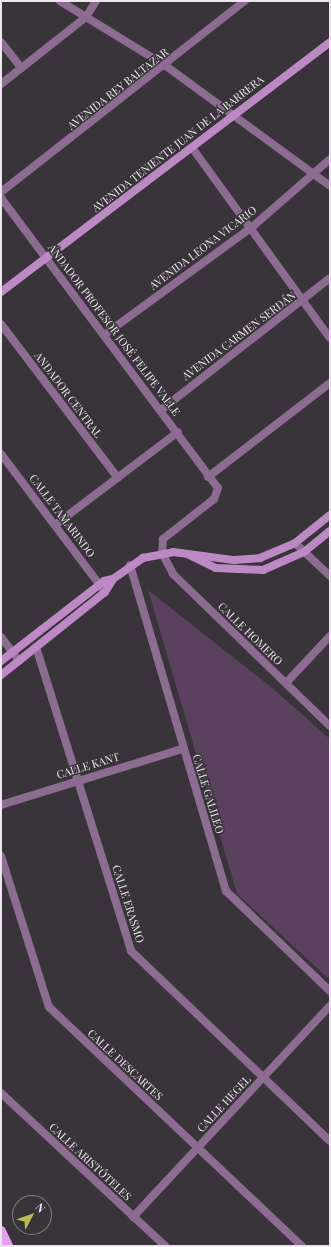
<!DOCTYPE html>
<meta charset="utf-8">
<style>
body{margin:0}
#map{position:relative;width:331px;height:1247px;overflow:hidden;background:#39333a;font-family:"Playfair Display",serif}
div>[style]{position:absolute}
[style*='--x']{left:calc(var(--x)*1px);top:calc(var(--y)*1px);width:calc(var(--w)*1px);rotate:calc(var(--a)*1deg)}
.green>*{inset:0;background:#5a415e}
.street>*{height:8px;margin:-4px;padding:0 4px;transform-origin:4px;border-radius:4px;background:#8c6c91}
.secondary>*{height:8px;margin:-4px;padding:0 4px;transform-origin:4px;border-radius:4px;background:#bd89c5}
.primary>*{height:10px;margin:-5px;padding:0 5px;transform-origin:5px;border-radius:5px;background:#e3a0ee}
span{translate:-50% -50%;white-space:nowrap;text-align:center;line-height:1.15;-webkit-text-stroke:3px #39333a;paint-order:stroke}
.street-label{font-size:11px;color:#ebe7ec}
.frame{position:absolute;inset:0;border:2px solid #ebe7ec;pointer-events:none}
.north{position:absolute;left:12px;top:1195px;width:40px;height:40px;box-sizing:border-box;background:#39333a;border:1px solid #807b81;border-radius:50%;rotate:49deg;font-size:11px;font-weight:700;line-height:16px;text-align:center;color:#ebe7ec}
.north::after{content:'';display:block;margin:auto;width:14px;height:18px;background:#bbc045;clip-path:polygon(50% 0,100% 100%,50% 72%,0 100%)}
</style>
<div id="map">
<div class="green">
<div style="clip-path:polygon(148px 590px,271px 687px,330px 739px,330px 980px,237px 894px)"></div>
</div>
<div class="street">
<div style="--x:60;--y:1;--w:124;--a:31.5"></div>
<div style="--x:166;--y:66;--w:203;--a:36.2"></div>
<div style="--x:1;--y:42;--w:33;--a:52"></div>
<div style="--x:1;--y:84;--w:108;--a:-38.2"></div>
<div style="--x:86;--y:17;--w:19;--a:-58"></div>
<div style="--x:193;--y:149;--w:233;--a:54.1"></div>
<div style="--x:1;--y:192;--w:310;--a:-38.1"></div>
<div style="--x:1;--y:198;--w:362;--a:53.2"></div>
<div style="--x:218;--y:488;--w:12;--a:110"></div>
<div style="--x:214;--y:499;--w:65;--a:141.9"></div>
<div style="--x:163;--y:539;--w:14;--a:94"></div>
<div style="--x:162;--y:553;--w:24;--a:62"></div>
<div style="--x:173;--y:574;--w:219;--a:44.1"></div>
<div style="--x:1;--y:324;--w:193;--a:52.8"></div>
<div style="--x:104;--y:335;--w:182;--a:-36.1"></div>
<div style="--x:251;--y:228;--w:105;--a:-41.1"></div>
<div style="--x:161;--y:410;--w:214;--a:-38"></div>
<div style="--x:1;--y:454;--w:173;--a:53"></div>
<div style="--x:208;--y:477;--w:154;--a:-37.6"></div>
<div style="--x:55;--y:525;--w:154;--a:-37.1"></div>
<div style="--x:295;--y:543;--w:48;--a:43.3"></div>
<div style="--x:130;--y:565;--w:340;--a:73.6"></div>
<div style="--x:226;--y:891;--w:144;--a:43.9"></div>
<div style="--x:1;--y:637;--w:30;--a:53"></div>
<div style="--x:36;--y:647;--w:318;--a:72.6"></div>
<div style="--x:131;--y:951;--w:275;--a:43.7"></div>
<div style="--x:286;--y:683;--w:64;--a:-46.9"></div>
<div style="--x:1;--y:805;--w:189;--a:-17.2"></div>
<div style="--x:1;--y:856;--w:158;--a:72.4"></div>
<div style="--x:49;--y:1007;--w:348;--a:43.4"></div>
<div style="--x:1;--y:1093;--w:224;--a:43"></div>
<div style="--x:133;--y:1217;--w:289;--a:-47"></div>
</div>
<div class="secondary">
<div style="--x:1;--y:292;--w:413;--a:-37.2"></div>
<div style="--x:187;--y:554;--w:32;--a:26"></div>
<div style="--x:216;--y:568;--w:47;--a:2.4"></div>
<div style="--x:263;--y:570;--w:45;--a:-23.7"></div>
<div style="--x:304;--y:552;--w:33;--a:-39"></div>
<div style="--x:1;--y:661;--w:130;--a:-37.8"></div>
<div style="--x:104;--y:581;--w:9;--a:-13"></div>
<div style="--x:1;--y:675;--w:133;--a:-38.6"></div>
<div style="--x:105;--y:592;--w:15;--a:-58"></div>
<div style="--x:113;--y:579;--w:37;--a:-35"></div>
<div style="--x:143;--y:558;--w:31;--a:-11"></div>
<div style="--x:173;--y:552;--w:62;--a:7.5"></div>
<div style="--x:234;--y:560;--w:26;--a:-4"></div>
<div style="--x:260;--y:558;--w:38;--a:-23"></div>
<div style="--x:295;--y:543;--w:45;--a:-38.7"></div>
</div>
<div class="primary">
<div style="--x:1;--y:1231;--w:17;--a:65"></div>
</div>
<div class="street-label">
<span style="left:118px;top:89px;rotate:-38deg">AVENIDA REY BALTAZAR</span>
<span style="left:178px;top:144px;rotate:-38deg">AVENIDA TENIENTE JUAN DE LA BARRERA</span>
<span style="left:203px;top:248px;rotate:-37deg">AVENIDA LEONA VICARIO</span>
<span style="left:114px;top:330px;rotate:53deg">ANDADOR PROFESOR JOSÉ FELIPE VALLE</span>
<span style="left:239px;top:336px;rotate:-37deg">AVENIDA CARMEN SERDÁN</span>
<span style="left:68px;top:395px;rotate:53deg">ANDADOR CENTRAL</span>
<span style="left:62px;top:516px;rotate:53deg">CALLE TAMARINDO</span>
<span style="left:250px;top:634px;rotate:44deg">CALLE HOMERO</span>
<span style="left:88px;top:766px;rotate:-17deg">CALLE KANT</span>
<span style="left:208px;top:794px;rotate:73deg">CALLE GALILEO</span>
<span style="left:128px;top:904px;rotate:72deg">CALLE ERASMO</span>
<span style="left:125px;top:1065px;rotate:43deg">CALLE DESCARTES</span>
<span style="left:224px;top:1104px;rotate:-47deg">CALLE HEGEL</span>
<span style="left:90px;top:1162px;rotate:43deg">CALLE ARISTÓTELES</span>
</div>
<div class="frame"></div>
<div class="north">N</div>
</div>
